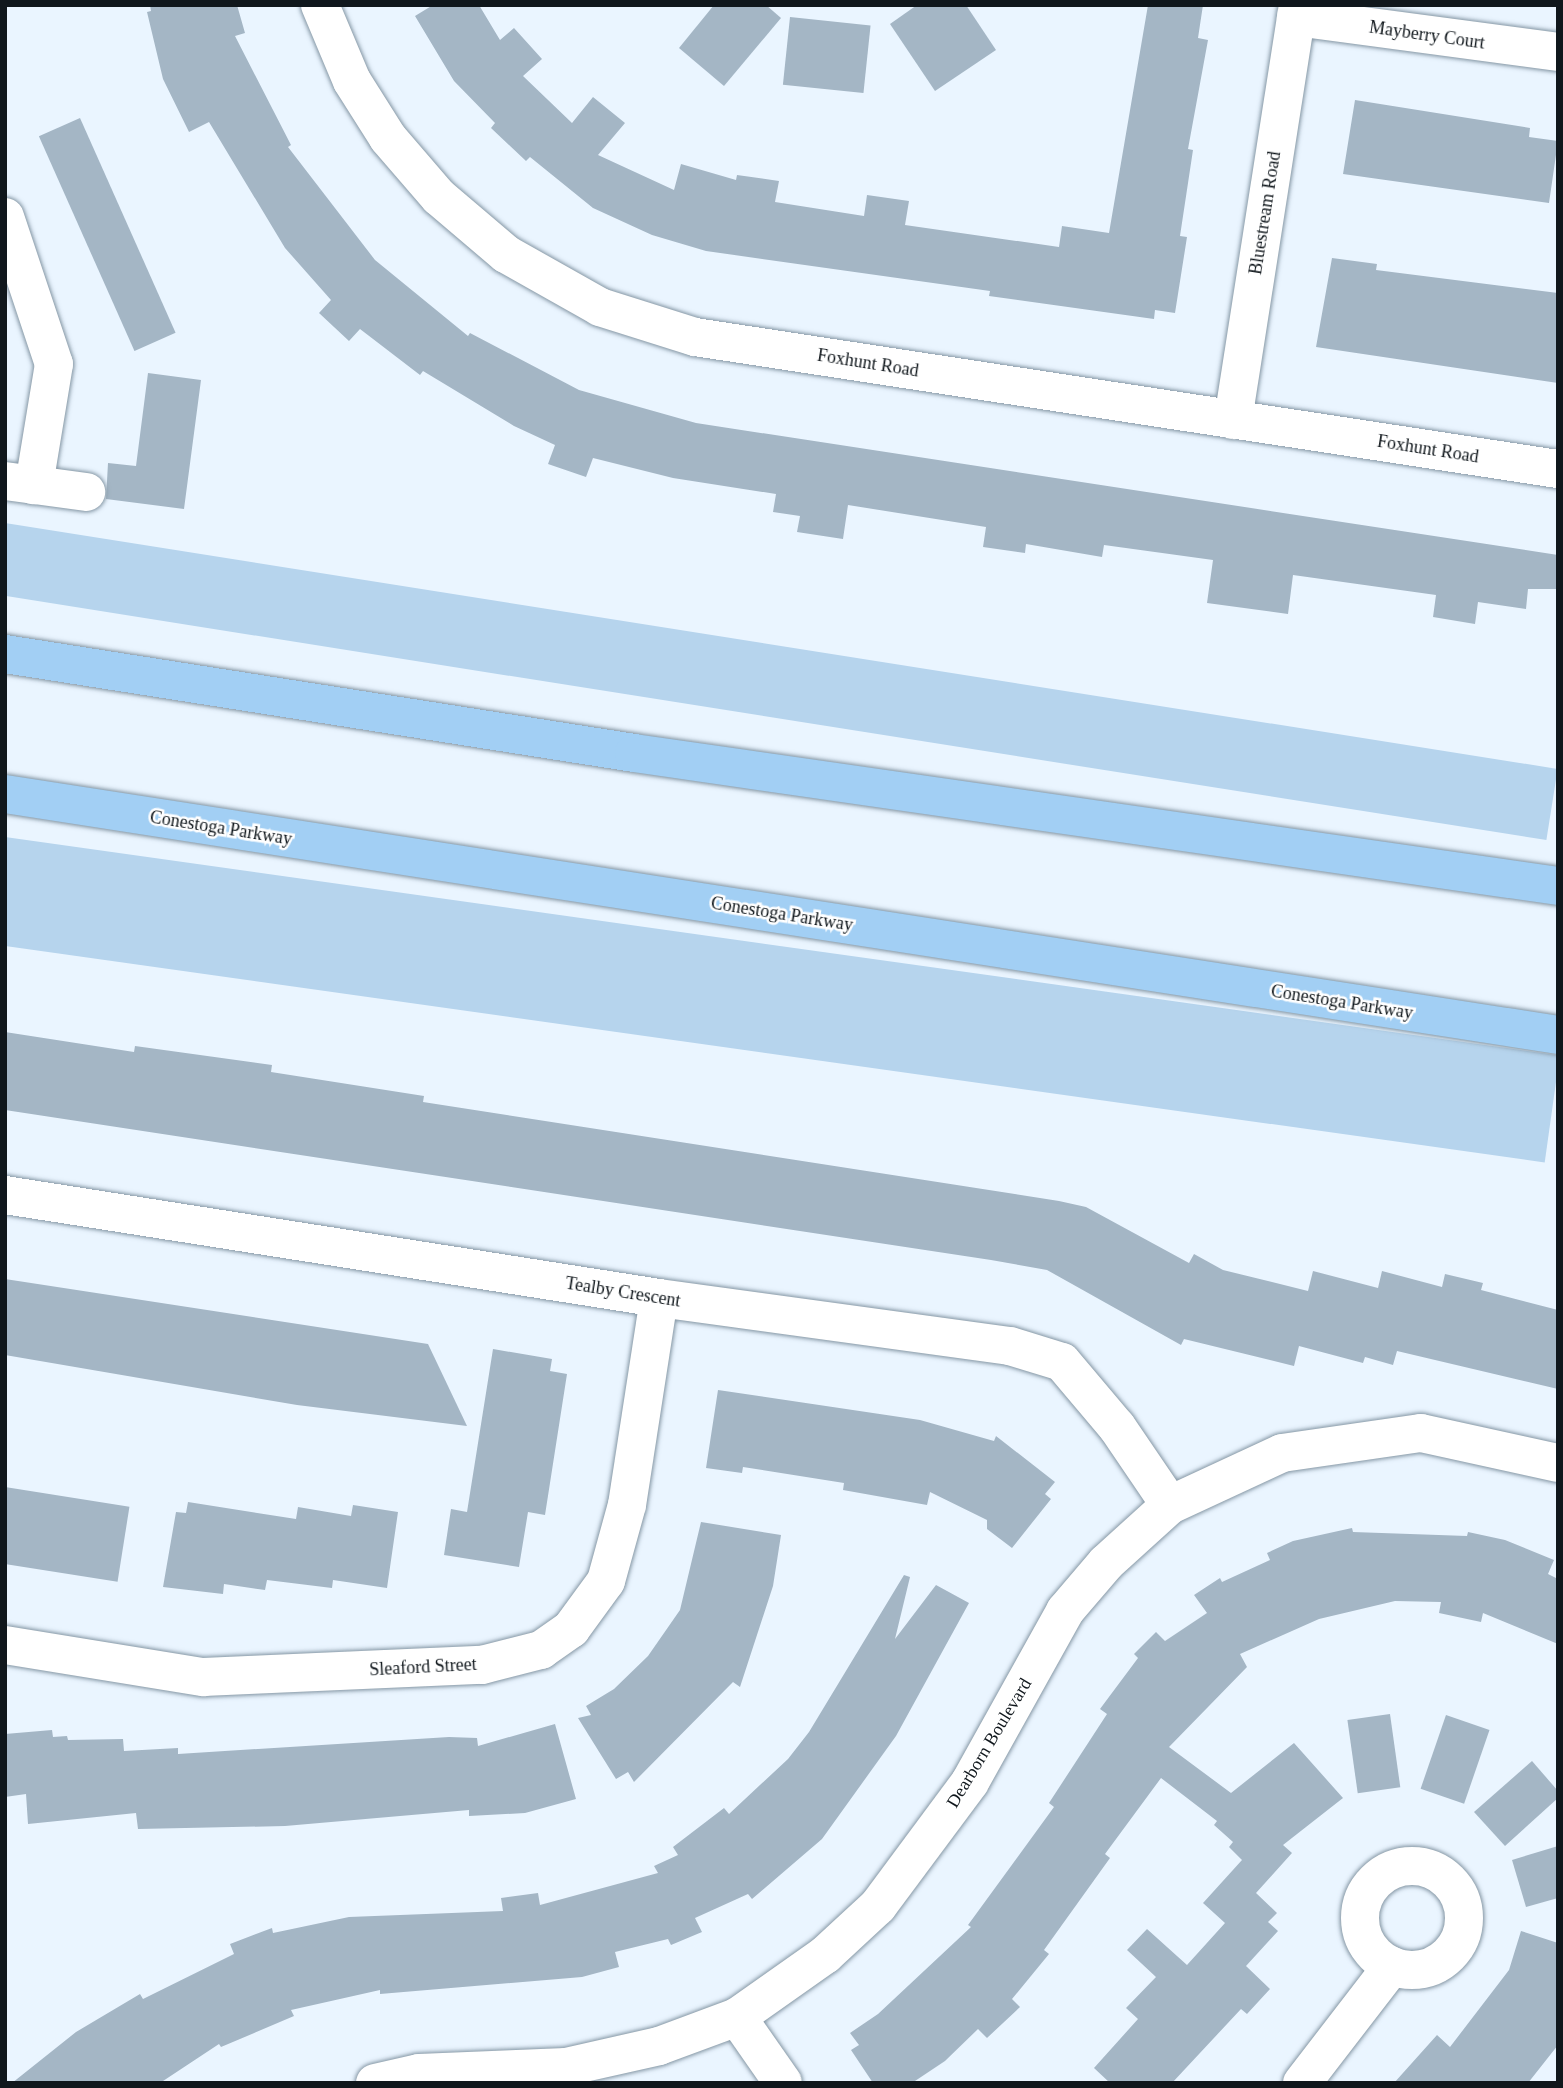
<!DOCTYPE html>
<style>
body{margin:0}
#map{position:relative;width:1563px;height:2088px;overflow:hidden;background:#eaf5ff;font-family:Georgia,serif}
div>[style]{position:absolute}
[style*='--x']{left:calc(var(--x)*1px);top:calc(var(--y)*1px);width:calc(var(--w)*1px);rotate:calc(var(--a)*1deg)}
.green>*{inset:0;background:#b6d4ed;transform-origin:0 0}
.building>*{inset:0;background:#a4b6c5;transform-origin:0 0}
.roads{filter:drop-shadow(0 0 2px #8597a5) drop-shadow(0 0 2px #8597a5)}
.minor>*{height:38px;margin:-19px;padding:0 19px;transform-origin:19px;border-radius:19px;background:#fff}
.minor>.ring{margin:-19px;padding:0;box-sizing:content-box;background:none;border:38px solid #fff;border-radius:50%}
.highway>*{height:38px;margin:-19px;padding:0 19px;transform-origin:19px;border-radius:19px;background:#a2cff4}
span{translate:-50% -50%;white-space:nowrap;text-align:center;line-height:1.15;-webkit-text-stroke:5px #fff;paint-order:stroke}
.street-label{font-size:18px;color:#10171c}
.frame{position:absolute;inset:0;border:7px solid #10171c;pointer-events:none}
</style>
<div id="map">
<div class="green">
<div style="left:5px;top:523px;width:1572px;height:72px;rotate:9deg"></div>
<div style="left:5px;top:837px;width:1570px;height:108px;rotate:8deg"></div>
</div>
<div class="building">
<div style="clip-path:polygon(150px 5px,237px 5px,245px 33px,235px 36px,291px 145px,288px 147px,375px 260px,468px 336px,470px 333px,579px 390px,696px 423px,1558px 555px,1558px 589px,1528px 589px,1526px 609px,1478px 602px,1475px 624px,1433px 617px,1436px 595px,1293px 575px,1288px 614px,1207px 603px,1213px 560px,1104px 545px,1102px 557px,1026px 544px,1025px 553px,983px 547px,986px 527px,848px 505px,843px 539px,797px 532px,800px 516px,773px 512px,776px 494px,673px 478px,593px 458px,586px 477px,548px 464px,555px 445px,514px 426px,423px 371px,420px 375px,360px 329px,349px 341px,319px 313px,331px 300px,285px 248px,209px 122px,189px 132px,163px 79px,147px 12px,151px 11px)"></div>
<div style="clip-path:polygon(433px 5px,479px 5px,500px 40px,514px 28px,542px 59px,523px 76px,572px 123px,593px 97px,625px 123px,598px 155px,674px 190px,681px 164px,736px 180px,737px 175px,779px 181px,775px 202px,864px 216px,867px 195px,909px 201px,905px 225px,1059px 247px,1062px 226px,1109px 233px,1148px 5px,1203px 5px,1198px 38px,1208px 40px,1188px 149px,1193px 150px,1180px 236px,1187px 237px,1175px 313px,1155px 310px,1154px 319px,989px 296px,990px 291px,706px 251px,652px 235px,593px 208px,530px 157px,526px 161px,491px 128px,495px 123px,454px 81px,415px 16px)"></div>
<div style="clip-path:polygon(714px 5px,766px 5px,781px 18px,724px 86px,679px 48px)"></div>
<div style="clip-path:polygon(917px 5px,966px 5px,996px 50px,935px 91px,890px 24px)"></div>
<div style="left:790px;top:17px;width:81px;height:68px;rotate:6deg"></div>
<div style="clip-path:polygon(1355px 100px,1530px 128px,1529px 137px,1558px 141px,1549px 203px,1343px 174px)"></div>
<div style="left:80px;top:118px;width:235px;height:45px;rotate:66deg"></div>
<div style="clip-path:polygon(1332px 258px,1377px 264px,1376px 270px,1558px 293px,1558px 383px,1316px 347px)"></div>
<div style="clip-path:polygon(148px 373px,201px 380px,184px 509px,106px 499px,108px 463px,136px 466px)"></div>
<div style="clip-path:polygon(5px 1032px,134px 1052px,135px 1046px,272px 1065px,271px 1072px,424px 1096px,423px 1102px,1059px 1201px,1086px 1207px,1189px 1263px,1194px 1254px,1223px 1270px,1308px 1291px,1313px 1271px,1378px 1288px,1382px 1271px,1442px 1287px,1445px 1274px,1483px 1283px,1481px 1290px,1558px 1310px,1558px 1389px,1397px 1351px,1393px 1365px,1365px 1357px,1363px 1363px,1299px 1346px,1294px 1366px,1184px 1339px,1181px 1345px,1047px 1270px,991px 1260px,5px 1110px)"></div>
<div style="clip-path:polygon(5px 1279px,428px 1344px,467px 1426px,297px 1405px,5px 1355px)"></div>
<div style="clip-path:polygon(493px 1349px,552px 1359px,550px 1371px,567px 1374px,545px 1515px,528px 1512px,519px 1567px,444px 1555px,451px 1509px,467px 1512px)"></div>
<div style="clip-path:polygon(718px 1390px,920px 1420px,994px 1441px,996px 1436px,1055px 1482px,1045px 1494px,1051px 1499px,1012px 1548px,987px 1529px,987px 1520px,930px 1492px,927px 1505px,843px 1490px,844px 1483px,743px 1467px,742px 1473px,706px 1468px)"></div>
<div style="left:5px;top:1487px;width:126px;height:76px;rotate:9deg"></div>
<div style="clip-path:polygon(188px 1502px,296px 1519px,298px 1507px,351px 1516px,353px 1505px,398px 1512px,387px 1588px,333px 1580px,332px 1588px,267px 1580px,265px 1590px,224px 1584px,223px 1594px,163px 1587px,176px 1512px,186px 1513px)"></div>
<div style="clip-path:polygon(701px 1522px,781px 1535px,773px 1586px,740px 1687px,733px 1682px,634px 1782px,628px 1772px,616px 1779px,578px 1718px,591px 1715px,586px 1706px,614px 1689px,648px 1656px,680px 1610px)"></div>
<div style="clip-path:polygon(1352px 1528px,1353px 1532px,1467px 1536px,1468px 1532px,1505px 1540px,1554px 1560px,1548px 1574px,1558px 1579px,1558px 1644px,1483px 1613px,1481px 1622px,1439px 1613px,1441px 1602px,1395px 1601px,1319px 1619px,1240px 1654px,1247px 1667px,1169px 1747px,1231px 1793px,1294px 1743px,1343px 1798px,1283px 1845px,1292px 1853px,1256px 1893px,1277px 1913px,1268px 1922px,1278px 1931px,1246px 1966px,1270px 1989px,1247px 2014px,1241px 2009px,1172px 2083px,1110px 2083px,1094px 2068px,1138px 2019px,1126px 2008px,1156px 1977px,1127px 1950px,1147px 1929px,1187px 1965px,1225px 1923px,1203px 1903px,1242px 1860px,1229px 1847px,1233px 1842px,1214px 1825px,1217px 1821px,1161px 1778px,1105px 1854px,1110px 1858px,1044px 1950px,1049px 1954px,1012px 1999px,1020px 2007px,987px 2038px,978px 2029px,945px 2061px,912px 2083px,873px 2083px,851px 2050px,859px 2045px,850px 2033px,878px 2014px,971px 1927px,968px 1925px,1054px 1807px,1049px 1803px,1107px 1714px,1100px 1709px,1138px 1658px,1134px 1654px,1156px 1632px,1165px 1641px,1207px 1613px,1194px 1595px,1220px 1578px,1222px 1582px,1270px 1560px,1267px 1553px,1293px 1541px)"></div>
<div style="clip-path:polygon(904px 1575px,910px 1577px,895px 1639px,936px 1585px,969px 1603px,896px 1736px,822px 1839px,752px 1899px,748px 1894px,695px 1918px,702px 1932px,671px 1945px,668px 1939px,615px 1952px,619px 1967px,582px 1977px,380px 1994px,380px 1990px,291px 2010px,294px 2016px,221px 2047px,219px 2044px,160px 2083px,12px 2083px,76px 2032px,140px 1994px,143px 1999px,234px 1954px,230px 1944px,272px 1928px,273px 1933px,349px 1917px,503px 1911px,501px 1898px,538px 1893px,540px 1905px,658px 1873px,654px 1866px,678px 1855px,673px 1847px,724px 1808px,729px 1814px,788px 1759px,809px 1732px)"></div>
<div style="left:1390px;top:1714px;width:74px;height:43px;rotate:82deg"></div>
<div style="left:1446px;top:1715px;width:46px;height:78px;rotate:19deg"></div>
<div style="clip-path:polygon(555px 1724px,576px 1799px,525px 1813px,469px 1816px,469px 1810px,285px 1826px,138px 1829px,136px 1813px,28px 1824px,26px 1794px,5px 1797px,5px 1734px,52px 1730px,53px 1737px,67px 1736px,68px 1740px,123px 1739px,124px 1751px,178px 1748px,178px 1754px,449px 1737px,477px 1738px,478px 1746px)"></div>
<div style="clip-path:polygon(1532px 1761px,1558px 1791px,1558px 1798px,1505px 1846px,1474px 1812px)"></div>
<div style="clip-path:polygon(1558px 1846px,1558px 1898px,1526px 1907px,1512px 1860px)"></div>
<div style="clip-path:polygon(1521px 1931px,1558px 1943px,1558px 2045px,1528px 2083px,1394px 2083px,1437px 2035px,1450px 2047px,1509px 1970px)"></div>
</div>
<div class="roads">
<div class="minor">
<div style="--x:320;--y:5;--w:82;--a:67.2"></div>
<div style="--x:352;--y:81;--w:67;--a:57.7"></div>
<div style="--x:388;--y:138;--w:78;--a:49.2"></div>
<div style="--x:439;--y:197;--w:88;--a:40.4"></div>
<div style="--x:506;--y:254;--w:108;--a:29.4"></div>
<div style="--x:600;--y:307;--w:100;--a:17.5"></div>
<div style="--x:695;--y:337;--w:873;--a:8.7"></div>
<div style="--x:1296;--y:17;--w:264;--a:7.6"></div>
<div style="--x:5;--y:217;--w:155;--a:71.6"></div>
<div style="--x:54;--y:364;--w:123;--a:99.4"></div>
<div style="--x:1233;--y:420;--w:420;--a:-81.1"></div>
<div style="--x:5;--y:481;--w:82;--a:7.7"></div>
<div style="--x:5;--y:1195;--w:662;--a:8.95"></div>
<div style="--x:659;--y:1298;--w:354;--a:7.8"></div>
<div style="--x:1010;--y:1346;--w:54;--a:17.1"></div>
<div style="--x:1062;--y:1362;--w:85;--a:49.8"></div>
<div style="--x:1117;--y:1427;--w:94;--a:55.8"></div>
<div style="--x:5;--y:1645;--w:201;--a:9.2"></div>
<div style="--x:203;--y:1677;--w:279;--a:-2.5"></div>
<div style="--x:482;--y:1665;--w:61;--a:-14.3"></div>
<div style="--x:541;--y:1650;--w:37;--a:-35"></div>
<div style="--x:571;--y:1629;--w:59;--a:-53.9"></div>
<div style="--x:606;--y:1581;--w:79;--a:-74.6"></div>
<div style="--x:627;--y:1505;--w:209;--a:-81.2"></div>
<div class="ring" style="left:1360px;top:1866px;width:66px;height:66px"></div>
<div style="--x:737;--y:2017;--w:80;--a:55.1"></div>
<div style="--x:375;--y:2083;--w:45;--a:-12.8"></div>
<div style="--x:419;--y:2073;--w:147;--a:-2.3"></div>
<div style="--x:566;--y:2067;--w:95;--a:-12.7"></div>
<div style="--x:659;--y:2046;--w:83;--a:-20.4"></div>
<div style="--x:737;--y:2017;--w:108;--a:-35.2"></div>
<div style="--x:825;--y:1955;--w:72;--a:-42.8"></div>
<div style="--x:878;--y:1906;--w:154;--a:-53.4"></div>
<div style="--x:970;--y:1782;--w:196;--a:-60.9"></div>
<div style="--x:1065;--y:1611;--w:63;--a:-49.5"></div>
<div style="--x:1106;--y:1563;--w:86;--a:-42.2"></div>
<div style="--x:1170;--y:1505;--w:123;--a:-24.9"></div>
<div style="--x:1282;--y:1453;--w:140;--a:-8.2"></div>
<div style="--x:1421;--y:1433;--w:140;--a:12.4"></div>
<div style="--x:1302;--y:2083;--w:148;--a:-52.4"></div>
</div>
<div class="highway">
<div style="--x:5;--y:654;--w:637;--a:8.94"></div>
<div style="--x:634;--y:753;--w:934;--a:8.19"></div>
<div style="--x:5;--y:794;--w:1572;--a:8.82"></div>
</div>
</div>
<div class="street-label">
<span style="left:1427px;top:35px;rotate:8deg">Mayberry Court</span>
<span style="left:1265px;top:213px;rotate:-81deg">Bluestream Road</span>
<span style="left:868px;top:363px;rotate:9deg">Foxhunt Road</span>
<span style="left:1428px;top:449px;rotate:9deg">Foxhunt Road</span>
<span style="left:221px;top:828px;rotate:9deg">Conestoga Parkway</span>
<span style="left:782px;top:914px;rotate:9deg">Conestoga Parkway</span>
<span style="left:1342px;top:1002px;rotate:9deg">Conestoga Parkway</span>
<span style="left:623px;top:1292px;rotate:9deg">Tealby Crescent</span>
<span style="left:423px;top:1667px;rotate:-3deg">Sleaford Street</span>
<span style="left:989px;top:1743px;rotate:-59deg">Dearborn Boulevard</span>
</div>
<div class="frame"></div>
</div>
